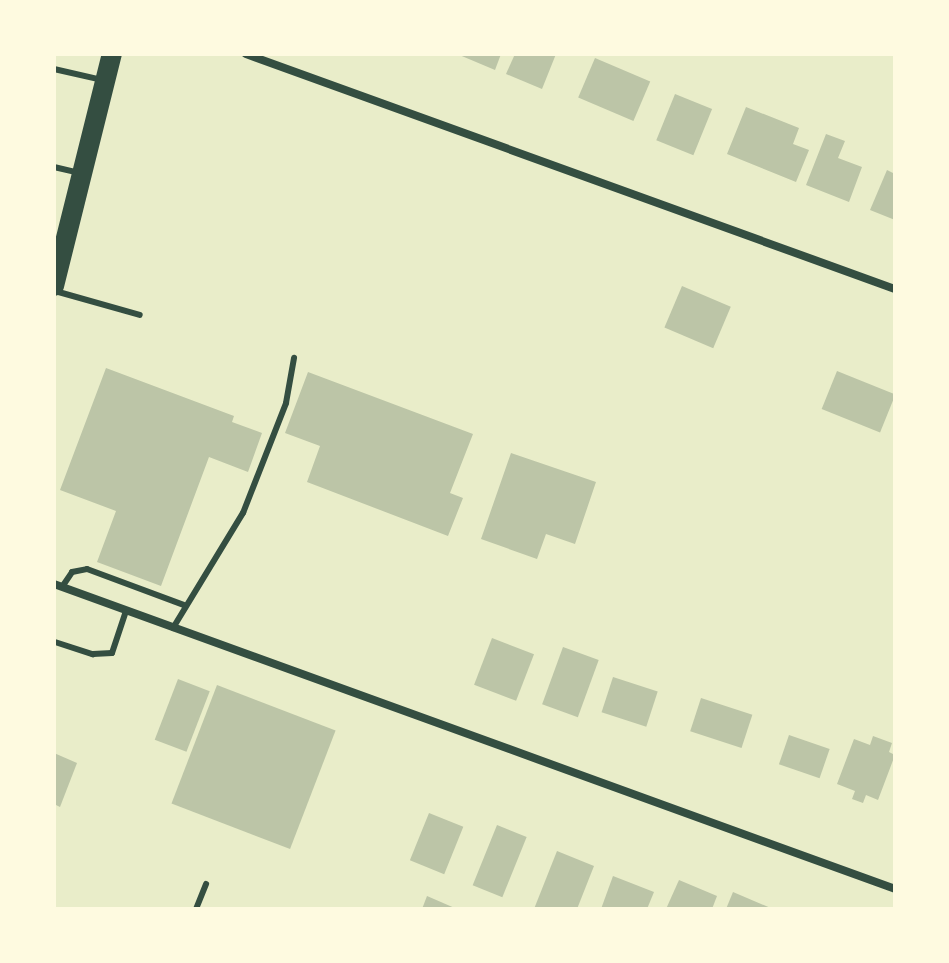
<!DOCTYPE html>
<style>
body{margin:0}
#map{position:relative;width:949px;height:963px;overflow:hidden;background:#e9edc9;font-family:Mulish,sans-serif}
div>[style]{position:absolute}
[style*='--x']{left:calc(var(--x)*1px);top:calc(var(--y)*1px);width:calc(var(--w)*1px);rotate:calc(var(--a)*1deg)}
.building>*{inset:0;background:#bcc5a7;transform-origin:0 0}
.service>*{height:6px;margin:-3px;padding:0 3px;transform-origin:3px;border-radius:3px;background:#344e41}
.minor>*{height:8px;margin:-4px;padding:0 4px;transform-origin:4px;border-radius:4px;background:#344e41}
.primary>*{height:20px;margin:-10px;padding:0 10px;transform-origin:10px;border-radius:10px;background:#344e41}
span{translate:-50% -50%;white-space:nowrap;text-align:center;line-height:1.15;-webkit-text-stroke:6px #fefae0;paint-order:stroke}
.frame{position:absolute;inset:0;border:56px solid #fefae0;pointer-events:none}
</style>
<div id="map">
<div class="building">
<div style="clip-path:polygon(457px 54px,501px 54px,495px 70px)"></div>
<div style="clip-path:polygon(515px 54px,556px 54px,542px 89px,506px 74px)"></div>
<div style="left:595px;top:58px;width:60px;height:43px;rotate:23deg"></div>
<div style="left:675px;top:94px;width:40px;height:50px;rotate:22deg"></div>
<div style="clip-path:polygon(746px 107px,799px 128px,793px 144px,809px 150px,796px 182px,727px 154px)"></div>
<div style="clip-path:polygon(826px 134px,845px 141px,838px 158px,862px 167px,849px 202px,806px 185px)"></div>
<div style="clip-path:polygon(887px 170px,895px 174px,895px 220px,870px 210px)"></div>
<div style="left:682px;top:286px;width:53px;height:45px;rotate:23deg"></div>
<div style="clip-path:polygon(106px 368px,234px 416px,232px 422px,262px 433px,248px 472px,209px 457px,161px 586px,97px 562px,116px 511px,60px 490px)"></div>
<div style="left:837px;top:371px;width:63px;height:41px;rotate:22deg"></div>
<div style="clip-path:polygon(308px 372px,473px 434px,450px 493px,463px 498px,448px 536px,307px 482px,320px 446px,285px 433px)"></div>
<div style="clip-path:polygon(511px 453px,596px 482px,575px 544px,546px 534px,537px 559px,481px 539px)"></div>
<div style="left:492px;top:638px;width:45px;height:50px;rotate:21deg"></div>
<div style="left:563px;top:647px;width:38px;height:61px;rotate:20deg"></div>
<div style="left:613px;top:677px;width:47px;height:37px;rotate:18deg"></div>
<div style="left:178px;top:679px;width:34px;height:65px;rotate:21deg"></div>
<div style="left:217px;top:685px;width:127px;height:127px;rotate:21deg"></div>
<div style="left:701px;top:698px;width:54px;height:35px;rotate:18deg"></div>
<div style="left:789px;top:735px;width:43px;height:31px;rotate:19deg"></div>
<div style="clip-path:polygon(873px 736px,892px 743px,889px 752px,895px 755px,878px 800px,866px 795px,863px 803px,852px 799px,855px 791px,837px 784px,854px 739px,870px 745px)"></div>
<div style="clip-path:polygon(54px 753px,77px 763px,60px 807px,54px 804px)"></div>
<div style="left:429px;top:813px;width:37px;height:51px;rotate:22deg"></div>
<div style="left:497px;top:825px;width:32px;height:65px;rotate:22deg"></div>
<div style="clip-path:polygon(557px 851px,594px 866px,577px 909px,534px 909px)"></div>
<div style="clip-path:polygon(613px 876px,654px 892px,647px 909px,601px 909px)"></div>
<div style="clip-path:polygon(679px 880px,717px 896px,712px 909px,666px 909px)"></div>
<div style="clip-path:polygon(733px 892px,773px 909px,726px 909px)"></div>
<div style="clip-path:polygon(427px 896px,457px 909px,422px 909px)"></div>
</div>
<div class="service">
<div style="--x:54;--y:69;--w:49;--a:12.9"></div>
<div style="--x:54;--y:167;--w:27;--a:13"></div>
<div style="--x:55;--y:291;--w:88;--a:15.8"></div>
<div style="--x:62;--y:587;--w:18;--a:-56"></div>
<div style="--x:72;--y:572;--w:15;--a:-11"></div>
<div style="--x:87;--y:569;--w:103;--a:20.4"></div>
<div style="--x:173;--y:628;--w:135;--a:-58.7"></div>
<div style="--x:243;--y:513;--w:118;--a:-68.6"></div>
<div style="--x:286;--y:403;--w:46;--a:-79.9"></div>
<div style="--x:55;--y:642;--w:40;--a:18"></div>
<div style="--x:93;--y:654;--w:19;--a:-3"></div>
<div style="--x:112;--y:653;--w:44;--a:-71.6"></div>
<div style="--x:196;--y:909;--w:27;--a:-68"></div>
</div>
<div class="minor">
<div style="--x:246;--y:54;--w:690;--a:19.91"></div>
<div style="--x:54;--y:584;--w:895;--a:19.93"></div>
</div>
<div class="primary">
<div style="--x:54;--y:286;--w:239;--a:-76"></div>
</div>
<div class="frame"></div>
</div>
